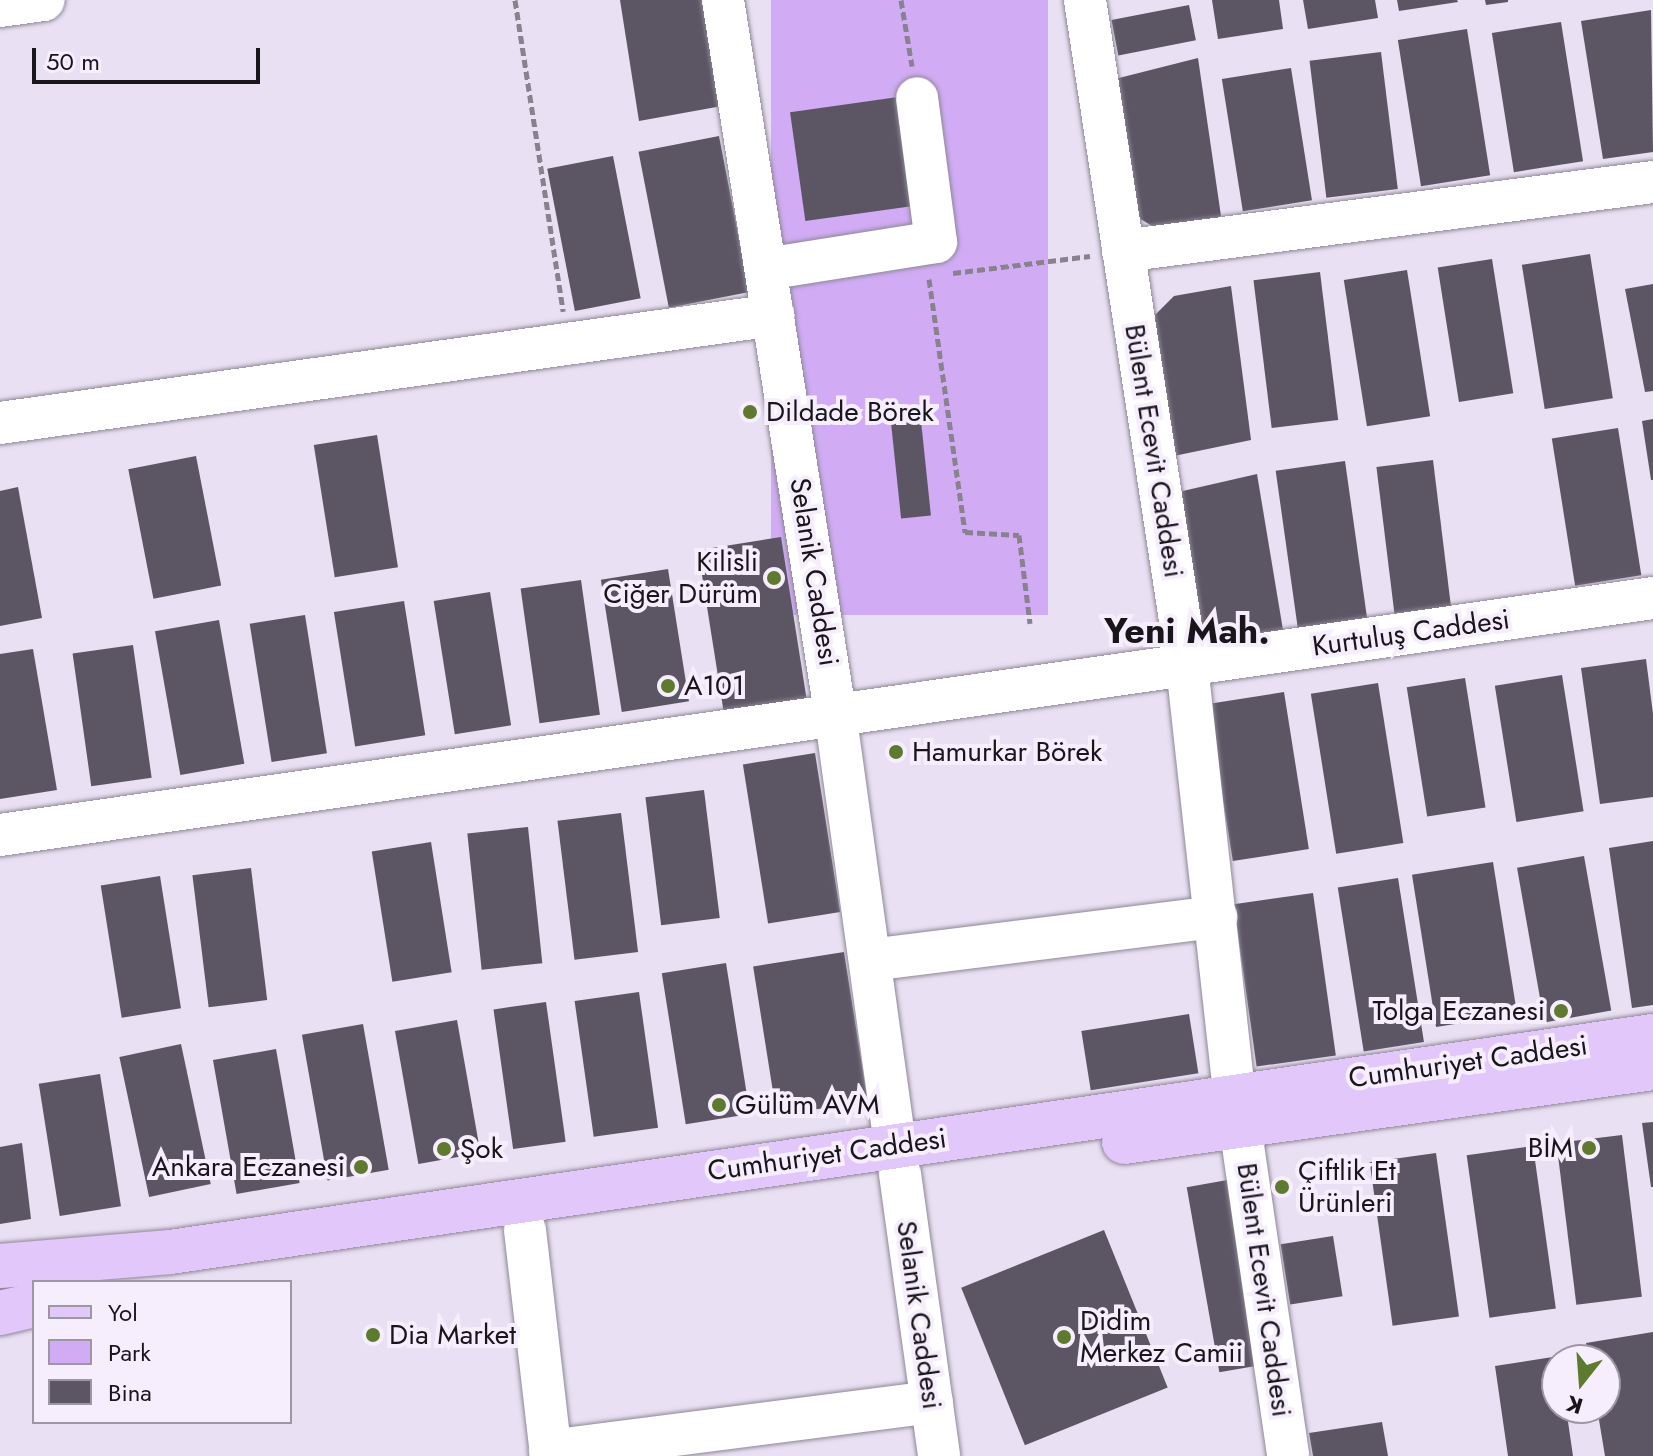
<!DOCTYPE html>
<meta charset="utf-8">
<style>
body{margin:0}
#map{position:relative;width:1653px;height:1456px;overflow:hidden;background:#e9e0f3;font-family:Jost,sans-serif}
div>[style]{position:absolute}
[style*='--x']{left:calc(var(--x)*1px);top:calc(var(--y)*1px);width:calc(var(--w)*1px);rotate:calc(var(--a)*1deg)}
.green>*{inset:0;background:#d1acf5;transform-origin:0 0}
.building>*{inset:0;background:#5c5564;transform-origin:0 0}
.path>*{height:5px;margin-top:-2.5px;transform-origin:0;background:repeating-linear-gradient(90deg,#88828f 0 8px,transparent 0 12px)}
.roads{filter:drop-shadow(0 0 2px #8f8798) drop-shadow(0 0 2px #8f8798)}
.minor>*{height:42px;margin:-21px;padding:0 21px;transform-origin:21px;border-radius:21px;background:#fff}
.major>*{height:44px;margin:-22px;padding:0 22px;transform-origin:22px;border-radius:22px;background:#e1c7fa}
.dots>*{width:22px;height:22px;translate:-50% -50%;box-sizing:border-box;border:4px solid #f6eefd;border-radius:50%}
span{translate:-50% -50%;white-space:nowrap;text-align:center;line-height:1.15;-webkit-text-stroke:8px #f6eefd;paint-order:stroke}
.poi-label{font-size:28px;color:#18151b}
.left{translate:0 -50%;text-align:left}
.right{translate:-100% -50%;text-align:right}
.street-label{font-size:28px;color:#18151b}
.district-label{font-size:36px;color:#18151b;font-weight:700}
.legend{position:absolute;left:32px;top:1280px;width:260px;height:144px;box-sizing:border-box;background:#f6eefd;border:2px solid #9d97a3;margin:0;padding:10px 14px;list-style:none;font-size:24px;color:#18151b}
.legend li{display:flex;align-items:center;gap:16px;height:40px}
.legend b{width:40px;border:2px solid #9d97a3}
.north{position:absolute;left:1541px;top:1344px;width:80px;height:80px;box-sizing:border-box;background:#f6eefd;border:2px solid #9d97a3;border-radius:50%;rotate:197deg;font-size:22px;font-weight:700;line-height:32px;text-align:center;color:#18151b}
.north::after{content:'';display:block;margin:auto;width:28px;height:36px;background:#5d7a2e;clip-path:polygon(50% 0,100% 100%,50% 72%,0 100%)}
.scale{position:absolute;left:32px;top:48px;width:228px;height:36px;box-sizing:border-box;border:4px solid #18151b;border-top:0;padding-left:10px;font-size:24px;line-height:28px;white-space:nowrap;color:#18151b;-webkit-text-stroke:6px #f6eefd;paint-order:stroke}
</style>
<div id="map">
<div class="green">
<div style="left:771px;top:0;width:277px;height:615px"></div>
</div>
<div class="building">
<div style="clip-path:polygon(620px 0,703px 0,722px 106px,639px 121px)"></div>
<div style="clip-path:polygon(1212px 0,1279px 0,1283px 29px,1218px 39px)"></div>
<div style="clip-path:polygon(1303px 0,1375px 0,1378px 18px,1308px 29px)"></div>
<div style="clip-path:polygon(1397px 0,1457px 0,1458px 2px,1399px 11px)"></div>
<div style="clip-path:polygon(1485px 0,1508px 0,1508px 2px,1486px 5px)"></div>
<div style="left:1189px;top:5px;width:36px;height:79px;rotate:79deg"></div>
<div style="clip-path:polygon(1651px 10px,1653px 152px,1603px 159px,1581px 21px)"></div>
<div style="left:1561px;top:22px;width:141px;height:70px;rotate:81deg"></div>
<div style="left:1467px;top:29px;width:148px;height:70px;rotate:81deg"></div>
<div style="left:1381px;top:52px;width:138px;height:72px;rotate:83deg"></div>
<div style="clip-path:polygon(1198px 58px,1221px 216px,1207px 225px,1154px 227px,1137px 217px,1115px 79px)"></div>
<div style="left:1291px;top:68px;width:134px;height:70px;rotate:81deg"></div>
<div style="left:898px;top:97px;width:110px;height:109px;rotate:82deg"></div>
<div style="left:719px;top:136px;width:159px;height:82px;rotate:79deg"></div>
<div style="left:613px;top:156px;width:145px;height:67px;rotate:79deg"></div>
<div style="left:1590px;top:254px;width:146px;height:69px;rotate:81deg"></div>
<div style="left:1492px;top:259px;width:136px;height:55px;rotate:81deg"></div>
<div style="left:1407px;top:270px;width:148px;height:64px;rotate:81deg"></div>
<div style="left:1320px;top:272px;width:149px;height:67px;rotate:83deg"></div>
<div style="clip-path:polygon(1653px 284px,1653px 391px,1645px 392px,1625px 289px)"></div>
<div style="clip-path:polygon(1231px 286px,1251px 440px,1169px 457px,1153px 317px,1174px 296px)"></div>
<div style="clip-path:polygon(1653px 419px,1653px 480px,1651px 480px,1642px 421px)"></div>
<div style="left:921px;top:421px;width:95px;height:30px;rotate:84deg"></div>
<div style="left:1618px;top:428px;width:149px;height:67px;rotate:81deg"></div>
<div style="left:377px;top:435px;width:134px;height:64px;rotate:81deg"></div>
<div style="left:196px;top:456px;width:132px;height:69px;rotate:79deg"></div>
<div style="left:1433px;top:460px;width:148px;height:57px;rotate:83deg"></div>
<div style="left:1345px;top:461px;width:162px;height:70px;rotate:82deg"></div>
<div style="clip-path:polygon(1257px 474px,1283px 630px,1213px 639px,1193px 622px,1174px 493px)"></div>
<div style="clip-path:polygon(18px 487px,42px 618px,0 626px,0 491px)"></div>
<div style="left:781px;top:537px;width:166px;height:84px;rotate:81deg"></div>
<div style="left:668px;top:569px;width:134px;height:68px;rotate:81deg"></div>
<div style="left:581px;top:580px;width:136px;height:61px;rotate:82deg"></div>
<div style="left:490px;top:592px;width:135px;height:57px;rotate:81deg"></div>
<div style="left:404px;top:601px;width:136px;height:71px;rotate:81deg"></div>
<div style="left:305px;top:615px;width:140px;height:56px;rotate:81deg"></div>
<div style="left:219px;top:620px;width:146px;height:65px;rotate:80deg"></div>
<div style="left:133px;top:645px;width:134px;height:61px;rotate:82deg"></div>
<div style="clip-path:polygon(33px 649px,57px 790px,0 799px,0 654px)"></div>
<div style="clip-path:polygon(1646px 659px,1653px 714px,1653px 797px,1600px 804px,1581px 668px)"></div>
<div style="left:1562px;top:675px;width:138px;height:68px;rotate:81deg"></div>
<div style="left:1465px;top:678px;width:131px;height:59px;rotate:81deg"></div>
<div style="left:1378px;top:683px;width:162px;height:68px;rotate:81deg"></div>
<div style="left:1284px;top:692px;width:159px;height:77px;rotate:81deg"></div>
<div style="left:815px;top:753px;width:161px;height:73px;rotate:81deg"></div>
<div style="left:704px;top:790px;width:129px;height:59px;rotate:83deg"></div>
<div style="left:621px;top:813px;width:140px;height:64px;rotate:83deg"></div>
<div style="left:528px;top:827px;width:137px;height:61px;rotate:84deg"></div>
<div style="clip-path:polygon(1653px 841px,1653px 1005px,1632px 1008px,1609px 848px)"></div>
<div style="left:431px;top:842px;width:132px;height:60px;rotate:81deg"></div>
<div style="left:1584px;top:856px;width:157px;height:68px;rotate:80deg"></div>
<div style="left:1493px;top:862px;width:154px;height:82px;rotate:81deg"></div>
<div style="left:251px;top:868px;width:133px;height:59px;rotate:83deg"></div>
<div style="left:160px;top:876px;width:134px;height:60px;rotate:81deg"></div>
<div style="left:1398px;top:878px;width:166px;height:61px;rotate:81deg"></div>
<div style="left:1313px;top:893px;width:164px;height:80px;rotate:82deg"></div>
<div style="left:844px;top:952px;width:151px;height:92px;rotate:81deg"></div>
<div style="left:726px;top:963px;width:153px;height:65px;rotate:81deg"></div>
<div style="left:639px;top:992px;width:137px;height:65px;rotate:82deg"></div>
<div style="left:546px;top:1002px;width:141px;height:53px;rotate:82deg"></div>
<div style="left:1189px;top:1014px;width:60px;height:109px;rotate:81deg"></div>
<div style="left:457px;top:1020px;width:135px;height:63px;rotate:80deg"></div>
<div style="left:363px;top:1024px;width:148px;height:62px;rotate:80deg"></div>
<div style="left:181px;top:1044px;width:143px;height:63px;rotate:78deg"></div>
<div style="left:276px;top:1049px;width:136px;height:64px;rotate:80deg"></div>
<div style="left:100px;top:1074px;width:134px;height:62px;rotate:81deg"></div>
<div style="clip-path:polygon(1653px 1122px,1653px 1187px,1651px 1187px,1642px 1123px)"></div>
<div style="left:1622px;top:1135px;width:163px;height:66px;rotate:83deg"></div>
<div style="clip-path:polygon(22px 1143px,31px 1219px,0 1224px,0 1147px)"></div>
<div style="left:1533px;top:1146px;width:164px;height:67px;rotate:82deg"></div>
<div style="left:1436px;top:1153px;width:165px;height:67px;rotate:82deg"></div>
<div style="left:1233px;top:1179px;width:188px;height:47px;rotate:80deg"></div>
<div style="left:1104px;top:1230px;width:170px;height:154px;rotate:68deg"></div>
<div style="left:1333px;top:1236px;width:61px;height:53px;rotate:81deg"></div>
<div style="clip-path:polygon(1653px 1332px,1653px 1456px,1605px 1456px,1597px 1408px,1605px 1408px,1605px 1360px,1589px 1360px,1586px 1343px)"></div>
<div style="clip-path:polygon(1559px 1356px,1557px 1408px,1566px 1408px,1573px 1456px,1508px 1456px,1495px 1366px)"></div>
<div style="clip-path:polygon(1382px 1422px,1388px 1456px,1313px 1456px,1309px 1433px)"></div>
</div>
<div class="path">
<div style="--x:515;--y:0;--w:315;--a:81.2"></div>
<div style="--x:901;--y:0;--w:67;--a:80.5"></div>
<div style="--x:953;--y:273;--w:138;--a:-7.1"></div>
<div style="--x:929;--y:279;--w:256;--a:81.9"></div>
<div style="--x:965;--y:532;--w:54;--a:3.2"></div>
<div style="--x:1019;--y:535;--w:89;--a:82.9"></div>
</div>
<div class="roads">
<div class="minor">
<div style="--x:723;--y:0;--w:721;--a:81.06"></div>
<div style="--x:835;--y:712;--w:438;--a:82.1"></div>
<div style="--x:1085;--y:0;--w:674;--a:81.29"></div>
<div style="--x:1187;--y:666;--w:431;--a:83.7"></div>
<div style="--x:0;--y:6;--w:44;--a:-7.8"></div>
<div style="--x:1123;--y:251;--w:534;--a:-7.42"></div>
<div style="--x:766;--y:269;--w:172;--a:-9"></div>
<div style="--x:936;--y:242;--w:145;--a:-97.5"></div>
<div style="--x:0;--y:423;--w:781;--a:-7.94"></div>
<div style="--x:0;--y:835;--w:1670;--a:-8.16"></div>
<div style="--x:870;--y:960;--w:349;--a:-7.1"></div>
<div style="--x:1240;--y:1125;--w:334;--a:81.7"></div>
<div style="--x:900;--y:1174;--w:285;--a:82.1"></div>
<div style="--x:525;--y:1230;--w:227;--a:83.4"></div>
<div style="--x:550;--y:1451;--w:385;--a:-7.3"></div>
</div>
<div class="major">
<div style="--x:1124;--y:1142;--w:534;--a:-7.96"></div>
<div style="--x:0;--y:1266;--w:171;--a:-4.7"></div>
<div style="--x:170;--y:1252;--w:1499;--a:-8.29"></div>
<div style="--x:0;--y:1313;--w:35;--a:-13"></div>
</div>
</div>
<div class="dots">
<div style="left:750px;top:412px;background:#5d7a2e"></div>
<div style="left:774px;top:578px;background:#5d7a2e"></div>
<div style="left:668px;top:686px;background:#5d7a2e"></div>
<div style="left:896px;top:752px;background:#5d7a2e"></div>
<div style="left:1561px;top:1011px;background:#5d7a2e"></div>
<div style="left:719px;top:1105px;background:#5d7a2e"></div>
<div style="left:1589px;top:1148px;background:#5d7a2e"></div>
<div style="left:444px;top:1149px;background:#5d7a2e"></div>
<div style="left:361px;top:1167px;background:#5d7a2e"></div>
<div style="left:1282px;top:1187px;background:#5d7a2e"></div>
<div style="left:373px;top:1335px;background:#5d7a2e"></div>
<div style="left:1064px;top:1337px;background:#5d7a2e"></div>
</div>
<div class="poi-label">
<span class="left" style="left:766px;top:412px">Dildade Börek</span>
<span class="right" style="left:758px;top:578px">Kilisli<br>Ciğer Dürüm</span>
<span class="left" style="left:684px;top:686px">A101</span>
<span class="left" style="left:912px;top:752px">Hamurkar Börek</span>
<span class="right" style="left:1545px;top:1011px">Tolga Eczanesi</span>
<span class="left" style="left:735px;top:1105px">Gülüm AVM</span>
<span class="right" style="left:1573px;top:1148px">BİM</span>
<span class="left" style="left:460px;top:1149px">Şok</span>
<span class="right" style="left:345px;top:1167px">Ankara Eczanesi</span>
<span class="left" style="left:1298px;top:1187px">Çiftlik Et<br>Ürünleri</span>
<span class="left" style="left:1080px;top:1337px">Didim<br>Merkez Camii</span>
<span class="left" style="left:389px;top:1335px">Dia Market</span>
</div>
<div class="street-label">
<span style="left:1154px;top:451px;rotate:81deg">Bülent Ecevit Caddesi</span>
<span style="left:814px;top:572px;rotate:81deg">Selanik Caddesi</span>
<span style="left:1411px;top:633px;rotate:-8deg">Kurtuluş Caddesi</span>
<span style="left:1468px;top:1062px;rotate:-8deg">Cumhuriyet Caddesi</span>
<span style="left:827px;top:1155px;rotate:-8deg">Cumhuriyet Caddesi</span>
<span style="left:1264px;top:1290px;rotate:82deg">Bülent Ecevit Caddesi</span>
<span style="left:919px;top:1315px;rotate:82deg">Selanik Caddesi</span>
</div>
<div class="district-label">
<span style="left:1187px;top:631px">Yeni Mah.</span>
</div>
<ul class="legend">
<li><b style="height:10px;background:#e1c7fa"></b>Yol</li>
<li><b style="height:22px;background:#d1acf5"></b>Park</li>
<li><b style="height:22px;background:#5c5564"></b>Bina</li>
</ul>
<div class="north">K</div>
<div class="scale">50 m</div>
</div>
